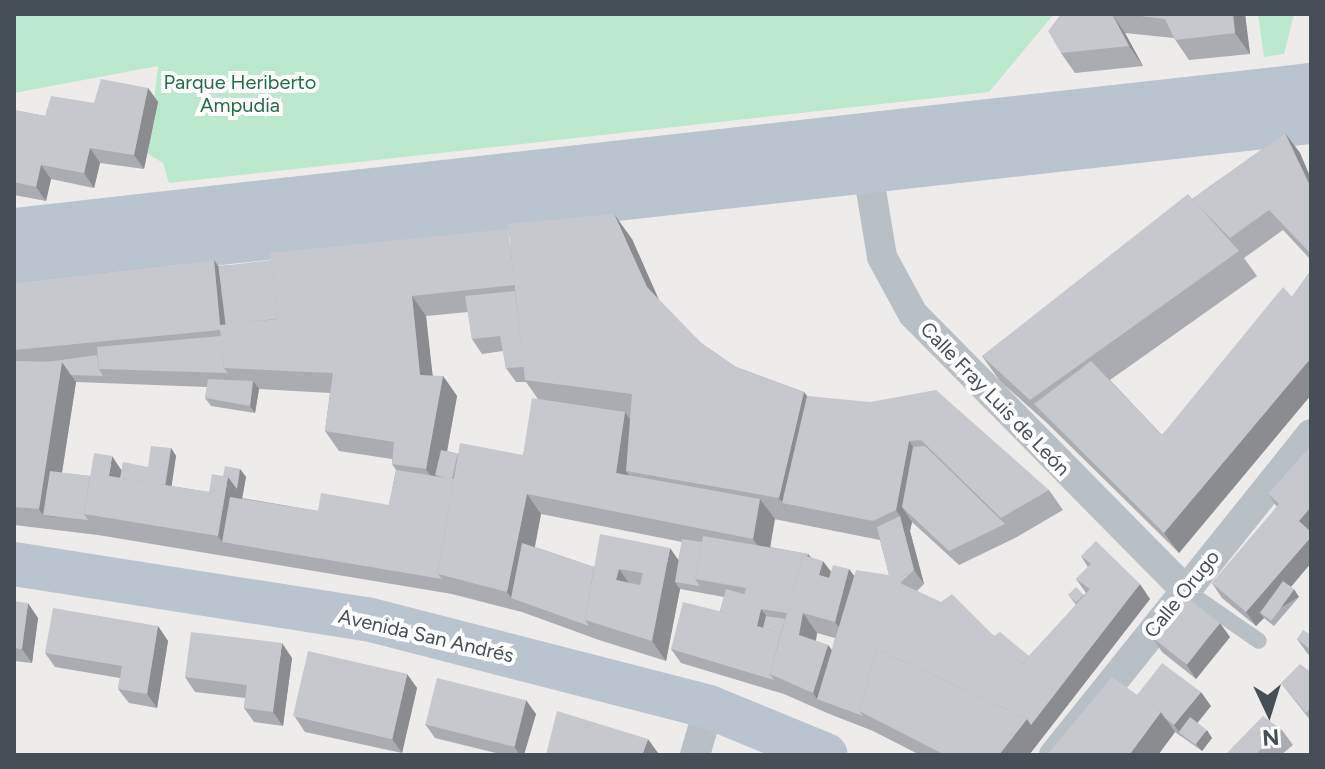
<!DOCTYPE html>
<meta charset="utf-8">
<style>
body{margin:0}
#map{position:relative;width:1325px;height:769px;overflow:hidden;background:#eeebeb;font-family:Figtree,sans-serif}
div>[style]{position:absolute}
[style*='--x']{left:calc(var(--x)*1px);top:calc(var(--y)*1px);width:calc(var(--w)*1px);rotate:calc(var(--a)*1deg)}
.green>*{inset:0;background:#bce9cd}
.lane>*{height:16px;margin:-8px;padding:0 8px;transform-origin:8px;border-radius:8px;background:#b8c0c6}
.street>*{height:30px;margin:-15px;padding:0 15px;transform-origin:15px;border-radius:15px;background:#b8c0c6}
.secondary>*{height:44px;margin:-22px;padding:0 22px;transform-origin:22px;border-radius:22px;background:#bac4ce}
.wall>*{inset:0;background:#aaacb1}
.shaded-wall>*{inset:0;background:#8b8c90;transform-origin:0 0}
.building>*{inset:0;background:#c6c8ce;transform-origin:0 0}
span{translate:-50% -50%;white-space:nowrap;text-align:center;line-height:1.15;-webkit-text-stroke:8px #fff;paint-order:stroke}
.park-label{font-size:20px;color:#1f6f46}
.street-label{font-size:20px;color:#464f56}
.frame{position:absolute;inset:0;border:16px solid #464f56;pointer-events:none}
.north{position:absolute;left:1229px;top:673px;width:80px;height:80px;-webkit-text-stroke:6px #fff;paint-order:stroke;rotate:176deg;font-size:22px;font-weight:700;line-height:32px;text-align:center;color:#464f56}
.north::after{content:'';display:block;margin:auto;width:28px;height:36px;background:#464f56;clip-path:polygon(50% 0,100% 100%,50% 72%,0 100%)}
</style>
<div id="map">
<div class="green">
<div style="clip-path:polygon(14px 14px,1054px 14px,989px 92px,169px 183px,163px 163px,148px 154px,158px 66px,14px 93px)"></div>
<div style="clip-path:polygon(1258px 14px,1294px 14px,1284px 54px,1264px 57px)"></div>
</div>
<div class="lane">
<div style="--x:1184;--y:589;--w:91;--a:34.7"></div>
</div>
<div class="street">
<div style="--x:868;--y:172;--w:86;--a:80.6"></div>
<div style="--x:882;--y:257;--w:65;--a:61.5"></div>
<div style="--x:913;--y:314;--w:386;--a:45.4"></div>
<div style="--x:695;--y:755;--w:50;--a:-73.7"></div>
<div style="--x:1054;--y:755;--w:411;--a:-51.3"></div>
</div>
<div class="secondary">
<div style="--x:14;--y:230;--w:1305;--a:-6.38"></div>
<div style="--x:14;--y:266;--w:1305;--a:-6.34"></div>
<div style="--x:14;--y:564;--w:357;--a:8.9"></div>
<div style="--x:367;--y:619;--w:353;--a:14.4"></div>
<div style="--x:709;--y:707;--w:126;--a:22.3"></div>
</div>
<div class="wall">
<div style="clip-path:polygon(1061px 14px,1245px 14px,1250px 54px,1189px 60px,1174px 38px,1125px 33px,1143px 66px,1075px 73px,1061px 53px)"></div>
<div style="clip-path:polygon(148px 88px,158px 102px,144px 169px,100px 163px,94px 188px,51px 179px,46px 201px,14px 195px,14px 110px,45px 116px)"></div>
<div style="clip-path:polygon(1285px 133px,1300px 153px,1311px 179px,1311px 260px,1283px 230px,1244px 258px,1257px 276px,1110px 380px,1162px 435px,1292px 297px,1311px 270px,1311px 395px,1179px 553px,1048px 424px,1000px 381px,982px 356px,1192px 199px)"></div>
<div style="clip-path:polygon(evenodd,632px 239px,658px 299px,701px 343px,736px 367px,804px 392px,807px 396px,1049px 490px,1063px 510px,1015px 538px,959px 565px,912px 522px,910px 531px,924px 584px,917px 591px,1029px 656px,1076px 605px,1068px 594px,1084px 595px,1086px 593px,1076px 579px,1088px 567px,1081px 556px,1150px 599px,1029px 755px,920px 755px,873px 731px,827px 713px,784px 694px,681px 663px,671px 649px,720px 611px,724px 597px,680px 589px,666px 661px,599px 640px,522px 612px,452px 594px,98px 535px,14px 525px,14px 283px,214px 260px,218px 266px,632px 239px,468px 312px,472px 339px,482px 354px,503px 351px,506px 368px,516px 382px,526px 382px,538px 399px,523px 455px,458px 454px,447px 451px,457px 396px,443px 376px,432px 376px,426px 316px,468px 312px,632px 239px,76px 382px,207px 387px,205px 398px,211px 406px,255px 413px,259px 389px,330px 393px,325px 431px,339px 451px,392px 459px,392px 464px,396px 470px,389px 505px,318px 511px,242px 498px,246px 477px,240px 469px,223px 476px,209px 492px,171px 486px,176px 456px,171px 448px,148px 467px,121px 470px,90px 476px,62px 473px,76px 382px,632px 239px,541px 514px,682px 542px,678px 561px,594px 567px,535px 547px,541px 514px,632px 239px,774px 519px,880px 540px,889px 575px,854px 576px,849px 569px,831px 572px,811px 557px,808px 554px,770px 547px,774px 519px,632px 239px,817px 633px,835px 638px,832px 650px,828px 645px,816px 641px,817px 633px)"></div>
<div style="clip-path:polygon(1311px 445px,1311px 563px,1291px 587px,1299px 597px,1274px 626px,1264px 618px,1256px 626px,1222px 598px,1212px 583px,1277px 507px,1268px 494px)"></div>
<div style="clip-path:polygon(14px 601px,38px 618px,32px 663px,14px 661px)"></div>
<div style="clip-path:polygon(158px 626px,168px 641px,157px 708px,129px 703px,118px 689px,120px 678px,55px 667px,45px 653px)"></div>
<div style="clip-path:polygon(1311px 635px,1311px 657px,1307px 653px,1297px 639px)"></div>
<div style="clip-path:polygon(1152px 637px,1230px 637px,1196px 679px,1162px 652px)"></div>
<div style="clip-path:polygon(292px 658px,283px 726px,254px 722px,244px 708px,245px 698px,195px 692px,185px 677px)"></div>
<div style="clip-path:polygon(1311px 672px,1311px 721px,1281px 683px)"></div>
<div style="clip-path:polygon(407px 674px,417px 688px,402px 753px,305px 732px,295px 717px)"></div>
<div style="clip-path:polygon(1137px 695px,1211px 706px,1197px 723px,1212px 738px,1202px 751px,1175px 732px,1158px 755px,1047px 755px)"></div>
<div style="clip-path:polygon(536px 714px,524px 754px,529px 755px,504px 755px,435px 738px,425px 724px)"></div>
<div style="clip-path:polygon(1282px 730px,1293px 745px,1281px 755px,1225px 755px)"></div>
</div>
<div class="shaded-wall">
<div style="clip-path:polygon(1112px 14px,1125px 33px,1143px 66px,1129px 46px)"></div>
<div style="clip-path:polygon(1233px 14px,1245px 14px,1250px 54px,1235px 33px)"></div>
<div style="clip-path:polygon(148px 88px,158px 102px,144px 169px,134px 155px)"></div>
<div style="clip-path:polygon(1285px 133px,1300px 153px,1311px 179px,1311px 187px)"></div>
<div style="clip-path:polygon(90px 148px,100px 163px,94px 188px,84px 173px)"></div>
<div style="clip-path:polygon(41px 165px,51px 179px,46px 201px,36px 187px)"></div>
<div style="clip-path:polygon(614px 214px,632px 239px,664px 311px,647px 287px)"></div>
<div style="clip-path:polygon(214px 260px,228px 280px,233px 330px,220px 325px)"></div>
<div style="clip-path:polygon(412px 296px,426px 316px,435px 396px,420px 375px)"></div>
<div style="clip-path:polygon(1311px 358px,1311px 395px,1179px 553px,1164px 533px)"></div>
<div style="clip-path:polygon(62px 362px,76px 382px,55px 517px,43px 515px,39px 509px)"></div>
<div style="clip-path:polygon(443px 376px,457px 396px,440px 490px,426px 469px)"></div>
<div style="clip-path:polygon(253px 381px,259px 389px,255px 413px,250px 406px)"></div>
<div style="clip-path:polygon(804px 392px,821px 416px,782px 503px,796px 523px,779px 498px)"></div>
<div style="clip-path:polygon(625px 412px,639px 433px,626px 471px,632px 480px,616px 473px)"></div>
<div style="clip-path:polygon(909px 441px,923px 461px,902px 507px,912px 522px,910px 531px,924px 584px,914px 570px,900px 516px,896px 510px)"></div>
<div style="clip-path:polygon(171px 448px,176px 456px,169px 504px,164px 496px)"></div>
<div style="clip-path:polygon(112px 456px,126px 477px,124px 490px,109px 476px)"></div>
<div style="clip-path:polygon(240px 469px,246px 477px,234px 544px,222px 542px,218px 536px,228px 477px)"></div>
<div style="clip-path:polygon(527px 494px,541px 514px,524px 602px,511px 598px,507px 592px)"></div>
<div style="clip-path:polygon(760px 499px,775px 519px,768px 560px,753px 539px)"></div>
<div style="clip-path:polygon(1311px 507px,1311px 533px,1299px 521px)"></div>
<div style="clip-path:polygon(1311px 537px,1311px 563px,1266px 616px,1258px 611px,1264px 618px,1256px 626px,1246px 612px)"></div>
<div style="clip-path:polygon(670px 548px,684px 568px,675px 582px,680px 589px,666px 661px,652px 641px)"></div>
<div style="clip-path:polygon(808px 554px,818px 568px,803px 613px,817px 633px,813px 656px,775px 676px)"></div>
<div style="clip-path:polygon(823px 561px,838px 581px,819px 575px)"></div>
<div style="clip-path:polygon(619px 569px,633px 589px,616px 580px)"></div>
<div style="clip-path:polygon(849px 569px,864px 589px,849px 642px,835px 622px)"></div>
<div style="clip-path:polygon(1140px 584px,1150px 599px,1029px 755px,999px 755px,1027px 719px)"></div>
<div style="left:1294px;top:589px;width:9px;height:38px;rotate:58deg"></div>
<div style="clip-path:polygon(28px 603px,38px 618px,32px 663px,22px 649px)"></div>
<div style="clip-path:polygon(761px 609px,772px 623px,768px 635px,757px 626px)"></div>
<div style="clip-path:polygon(1220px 623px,1230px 637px,1196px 679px,1186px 664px)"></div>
<div style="clip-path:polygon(158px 626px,168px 641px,157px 708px,147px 694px)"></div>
<div style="clip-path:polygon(282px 643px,292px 658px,283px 726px,273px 712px)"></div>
<div style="clip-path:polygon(828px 645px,842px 665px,817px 699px,813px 693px)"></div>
<div style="clip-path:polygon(407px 674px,417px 688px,402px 753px,392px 739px)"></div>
<div style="clip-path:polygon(1201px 692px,1211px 706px,1186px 737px,1179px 732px,1184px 739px,1174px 725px)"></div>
<div style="clip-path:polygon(526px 700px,536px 714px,524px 755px,520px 755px,513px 745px)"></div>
<div style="clip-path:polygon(1161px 712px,1175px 732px,1158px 755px,1131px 755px,1130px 754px)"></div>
<div style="clip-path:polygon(1207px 730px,1212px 738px,1202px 751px,1196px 744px)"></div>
<div style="clip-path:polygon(648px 739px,658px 753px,657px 755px,642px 755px)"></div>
</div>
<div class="building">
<div style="clip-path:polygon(1061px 14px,1112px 14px,1129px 46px,1061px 53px,1048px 31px)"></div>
<div style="clip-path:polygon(1124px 14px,1233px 14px,1235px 33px,1175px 40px,1165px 19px)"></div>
<div style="clip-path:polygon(101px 79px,148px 88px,134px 155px,90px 148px,84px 173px,41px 165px,36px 187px,14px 182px,14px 110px,45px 116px,51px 96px,94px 103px)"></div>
<div style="clip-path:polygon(1285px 133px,1308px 182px,1311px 187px,1311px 254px,1269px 210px,1230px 238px,1192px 199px)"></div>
<div style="clip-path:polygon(1188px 194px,1239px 251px,1030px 400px,982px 356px)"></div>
<div style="clip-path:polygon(614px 214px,647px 287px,701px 343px,736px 367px,804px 392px,779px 498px,626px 471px,632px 394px,525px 380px,508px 224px)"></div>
<div style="clip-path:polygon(508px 229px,515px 285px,412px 296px,420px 375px,443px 376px,426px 469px,392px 464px,394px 442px,325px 431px,333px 373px,224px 368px,220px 330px,14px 350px,14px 283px,214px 260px,220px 325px,278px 319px,270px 253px)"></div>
<div style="left:271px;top:260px;width:59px;height:53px;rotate:83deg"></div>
<div style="clip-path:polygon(1311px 270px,1311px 358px,1164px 533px,1034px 404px,1091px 361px,1162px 435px,1283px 287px,1292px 297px)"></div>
<div style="clip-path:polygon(515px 291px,524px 367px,506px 368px,500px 336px,472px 339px,465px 296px)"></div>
<div style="clip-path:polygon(221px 336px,224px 368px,228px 373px,99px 369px,97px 347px)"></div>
<div style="clip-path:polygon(97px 355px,99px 369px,103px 376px,71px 375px,62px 362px,47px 362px)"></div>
<div style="clip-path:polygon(14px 361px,62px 362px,39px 509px,14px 507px)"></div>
<div style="clip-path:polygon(208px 379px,253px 381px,250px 406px,205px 398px)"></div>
<div style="clip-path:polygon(936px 390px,1049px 490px,1001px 518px,921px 440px,909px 441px,896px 510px,873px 521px,782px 503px,807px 396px,870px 402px)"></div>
<div style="clip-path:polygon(532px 398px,625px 412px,616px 473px,760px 499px,753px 539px,527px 494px,507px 592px,438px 574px,460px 443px,523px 455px)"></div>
<div style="clip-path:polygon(1311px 445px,1311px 507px,1299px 521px,1311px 532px,1311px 537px,1246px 612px,1212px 583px,1279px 504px,1268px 494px)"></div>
<div style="clip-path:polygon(151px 446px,171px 448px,165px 485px,120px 478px,123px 462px,148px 467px)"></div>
<div style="clip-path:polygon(925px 446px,1005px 524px,949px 551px,902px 507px,913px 447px)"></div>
<div style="left:441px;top:450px;width:17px;height:26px;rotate:13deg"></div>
<div style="clip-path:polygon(94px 453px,112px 456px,109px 476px,209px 492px,212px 474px,228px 477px,218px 536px,84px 514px)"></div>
<div style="clip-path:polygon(225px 466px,240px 469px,237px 489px,228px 477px,223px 476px)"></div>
<div style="clip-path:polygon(396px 470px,454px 479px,438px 574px,442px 579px,222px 542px,230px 497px,318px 511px,321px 493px,389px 505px)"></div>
<div style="clip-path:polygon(50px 471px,90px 476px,84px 514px,88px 520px,43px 515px)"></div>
<div style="clip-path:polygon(900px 516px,914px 570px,900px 583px,941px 602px,952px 594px,1022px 664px,1090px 589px,1076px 579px,1091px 564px,1081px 556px,1096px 541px,1140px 584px,1031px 725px,1027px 719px,877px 649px,859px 711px,863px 716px,817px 699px,856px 570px,889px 575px,877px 527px)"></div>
<div style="clip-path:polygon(evenodd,600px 534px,670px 548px,652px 641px,585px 620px,600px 534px,619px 569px,643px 573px,640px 585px,616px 580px,619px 569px)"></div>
<div style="clip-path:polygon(703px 536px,808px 554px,807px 556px,803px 555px,787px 613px,761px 609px,757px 626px,781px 633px,770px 674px,774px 680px,671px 649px,683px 602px,739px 616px,746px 588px,695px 579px)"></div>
<div style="clip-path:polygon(682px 539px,702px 542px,695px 579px,700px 586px,675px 582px)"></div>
<div style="clip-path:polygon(522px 543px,594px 567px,585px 620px,589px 626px,511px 598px)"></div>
<div style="clip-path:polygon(803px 555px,823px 561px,819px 575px,829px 578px,833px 565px,849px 569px,835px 622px,803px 613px,799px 635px,828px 645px,813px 693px,770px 674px)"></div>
<div style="left:1283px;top:581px;width:14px;height:39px;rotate:36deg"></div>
<div style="left:1076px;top:587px;width:11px;height:11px;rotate:45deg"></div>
<div style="left:726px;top:589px;width:20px;height:23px;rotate:15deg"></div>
<div style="left:1185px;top:596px;width:44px;height:53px;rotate:38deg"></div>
<div style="clip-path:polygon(14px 601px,28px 603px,22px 649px,14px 648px)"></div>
<div style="clip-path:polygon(53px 608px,158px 626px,147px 694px,118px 689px,122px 666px,45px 653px)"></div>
<div style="clip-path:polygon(766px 616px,785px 619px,781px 633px,763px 628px)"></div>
<div style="clip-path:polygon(1303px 630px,1311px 635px,1311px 650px,1297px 639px)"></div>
<div style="clip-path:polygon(191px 632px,282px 643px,273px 712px,244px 708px,247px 685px,185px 677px)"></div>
<div style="clip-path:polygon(1000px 632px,1029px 656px,1022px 664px,994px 636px)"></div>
<div style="clip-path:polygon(877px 649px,1027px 719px,999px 755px,945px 755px,859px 711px)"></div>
<div style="left:308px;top:651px;width:102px;height:67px;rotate:13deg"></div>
<div style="clip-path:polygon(1162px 663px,1201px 692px,1174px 725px,1165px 718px,1161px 712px,1137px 695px)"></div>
<div style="clip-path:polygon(1300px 664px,1311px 672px,1311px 708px,1306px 713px,1281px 683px)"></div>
<div style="clip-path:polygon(1112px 677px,1161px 712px,1130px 754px,1134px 755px,1047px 755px)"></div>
<div style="left:437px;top:678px;width:92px;height:48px;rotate:14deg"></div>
<div style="clip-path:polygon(557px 711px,648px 739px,642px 755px,546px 755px)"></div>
<div style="clip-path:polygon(1263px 716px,1282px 730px,1255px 755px,1225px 755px)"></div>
<div style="left:1190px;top:717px;width:21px;height:19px;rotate:37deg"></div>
</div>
<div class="park-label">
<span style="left:240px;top:94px">Parque Heriberto<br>Ampudia</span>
</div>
<div class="street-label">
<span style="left:995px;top:399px;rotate:46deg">Calle Fray Luis de León</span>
<span style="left:1182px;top:594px;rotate:-51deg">Calle Orugo</span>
<span style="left:426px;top:636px;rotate:13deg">Avenida San Andrés</span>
</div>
<div class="frame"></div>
<div class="north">N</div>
</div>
